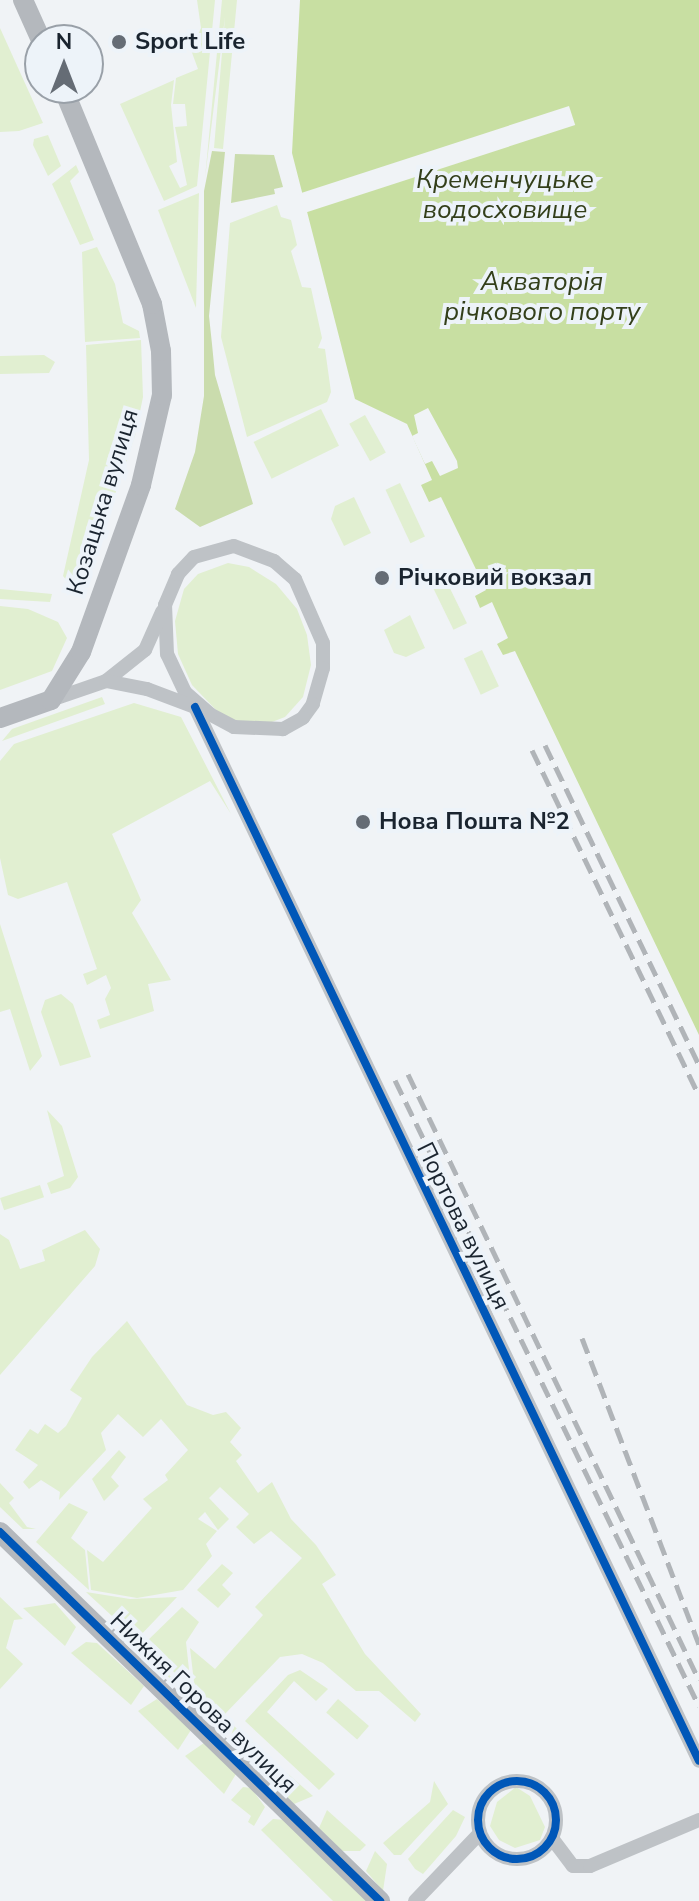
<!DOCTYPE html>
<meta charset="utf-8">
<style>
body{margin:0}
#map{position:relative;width:699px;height:1901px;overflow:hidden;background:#f0f3f6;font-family:"Nunito Sans",sans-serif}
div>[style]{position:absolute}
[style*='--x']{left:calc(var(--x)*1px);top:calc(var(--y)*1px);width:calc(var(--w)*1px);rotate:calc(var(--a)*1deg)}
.green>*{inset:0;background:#e1efd1;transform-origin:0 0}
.forest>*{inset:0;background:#cadcad}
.water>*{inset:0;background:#c8dfa2}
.pier>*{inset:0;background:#f0f3f6;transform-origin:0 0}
.street>*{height:14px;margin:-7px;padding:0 7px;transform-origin:7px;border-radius:7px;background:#bec2c6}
.street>.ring{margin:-7px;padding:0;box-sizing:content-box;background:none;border:14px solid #bec2c6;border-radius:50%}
.secondary>*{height:20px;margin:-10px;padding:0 10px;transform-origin:10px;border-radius:10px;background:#b4b8bd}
.rail>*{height:5px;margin-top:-2.5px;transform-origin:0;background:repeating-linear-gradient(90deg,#b0b4b8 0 16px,transparent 0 24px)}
.cycleway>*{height:8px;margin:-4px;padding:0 4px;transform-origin:4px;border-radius:4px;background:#0057b8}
.cycleway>.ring{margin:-4px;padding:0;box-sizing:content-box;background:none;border:8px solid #0057b8;border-radius:50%}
.dots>*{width:22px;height:22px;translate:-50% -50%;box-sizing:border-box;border:4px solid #edf3f9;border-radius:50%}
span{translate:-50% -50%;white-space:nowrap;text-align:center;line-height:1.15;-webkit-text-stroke:8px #edf3f9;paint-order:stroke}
.poi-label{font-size:24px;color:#1a242f;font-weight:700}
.left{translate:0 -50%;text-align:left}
.street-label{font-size:24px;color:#1a242f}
.water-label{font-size:26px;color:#333f1a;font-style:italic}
.north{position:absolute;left:24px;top:24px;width:80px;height:80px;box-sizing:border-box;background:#edf3f9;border:2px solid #99a0a8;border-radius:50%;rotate:0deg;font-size:22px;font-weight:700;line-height:32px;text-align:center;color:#1a242f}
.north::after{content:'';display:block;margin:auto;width:28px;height:36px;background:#656c75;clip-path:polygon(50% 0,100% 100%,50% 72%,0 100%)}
</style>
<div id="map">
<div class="green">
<div style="clip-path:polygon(197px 0,215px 0,197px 186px,164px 201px,120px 104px,174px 80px,171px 105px,177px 162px,169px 166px,180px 188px,187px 185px,175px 127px,187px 126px,185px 104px,173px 104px,176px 78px,198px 69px,191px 50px,201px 28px)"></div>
<div style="clip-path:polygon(222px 0,237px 0,223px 149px,214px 148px,225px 17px,205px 178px)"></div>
<div style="clip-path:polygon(0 28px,43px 123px,19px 131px,0 132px)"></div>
<div style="clip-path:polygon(48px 135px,61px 166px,48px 176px,33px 145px,34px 139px)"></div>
<div style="clip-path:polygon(76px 165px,79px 172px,70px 181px,94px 240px,80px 245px,52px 184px)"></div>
<div style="clip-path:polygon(199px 193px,196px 308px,158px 210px)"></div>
<div style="clip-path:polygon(277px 205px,281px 217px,291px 220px,297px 245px,291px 251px,302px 287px,311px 288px,322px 338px,318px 348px,325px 349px,331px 392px,327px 402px,247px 437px,221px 337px,230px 223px)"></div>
<div style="clip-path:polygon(97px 247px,115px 284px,123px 323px,139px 331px,140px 338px,85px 342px,82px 252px)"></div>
<div style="clip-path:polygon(141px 340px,143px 397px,135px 436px,80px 596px,63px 576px,89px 460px,86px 345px)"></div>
<div style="clip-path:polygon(44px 355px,55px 362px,49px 373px,0 374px,0 356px)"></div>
<div style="left:321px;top:409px;width:41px;height:75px;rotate:64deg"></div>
<div style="left:365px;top:415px;width:43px;height:18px;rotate:61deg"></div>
<div style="left:400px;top:483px;width:59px;height:16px;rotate:65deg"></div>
<div style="clip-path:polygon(354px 497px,371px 533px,344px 546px,331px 519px,335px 506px)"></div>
<div style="clip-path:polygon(228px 563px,249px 567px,276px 584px,297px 609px,307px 635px,311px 665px,303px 697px,285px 717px,264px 725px,233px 720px,218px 712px,192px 685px,178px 654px,175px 621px,184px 589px,198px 574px)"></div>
<div style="left:442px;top:572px;width:57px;height:15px;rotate:64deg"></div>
<div style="clip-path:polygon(0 589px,52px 594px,50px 602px,0 599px)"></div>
<div style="clip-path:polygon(0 606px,28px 609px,58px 622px,67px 638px,52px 671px,0 690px)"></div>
<div style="clip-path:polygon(410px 615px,425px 648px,406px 657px,394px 653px,384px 630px)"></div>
<div style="left:482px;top:650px;width:40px;height:20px;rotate:65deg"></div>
<div style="clip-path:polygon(102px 697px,105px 704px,2px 741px,12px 729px)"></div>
<div style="clip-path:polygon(134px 703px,181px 717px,231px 814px,210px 781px,112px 834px,141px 900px,132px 913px,171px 980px,148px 984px,154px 1011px,100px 1029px,97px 1020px,110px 1015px,105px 999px,111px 988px,106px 975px,87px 985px,83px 974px,97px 969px,67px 882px,18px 899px,8px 895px,0 858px,0 761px,14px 744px)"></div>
<div style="clip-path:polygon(0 924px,42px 1056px,30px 1071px,10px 1009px,0 1012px)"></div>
<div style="clip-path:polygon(61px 994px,73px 1004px,91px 1057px,60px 1066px,41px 1012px,45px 1000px)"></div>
<div style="clip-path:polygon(47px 1110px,62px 1126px,78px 1177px,70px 1188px,51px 1194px,47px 1183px,64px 1176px)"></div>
<div style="left:40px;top:1185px;width:13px;height:42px;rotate:72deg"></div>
<div style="clip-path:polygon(85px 1230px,100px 1249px,95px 1266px,0 1375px,0 1234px,9px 1240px,20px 1269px,45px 1261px,42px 1250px)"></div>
<div style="clip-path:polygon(127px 1321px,187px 1405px,213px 1415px,226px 1412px,241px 1428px,230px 1442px,242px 1455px,236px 1461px,258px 1493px,272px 1482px,291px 1519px,316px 1545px,336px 1575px,322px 1584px,365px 1654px,421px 1714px,415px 1722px,379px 1691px,356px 1691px,323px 1663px,302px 1654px,280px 1657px,223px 1716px,195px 1691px,190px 1648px,215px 1669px,263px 1615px,255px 1607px,302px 1558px,271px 1531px,254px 1544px,236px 1527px,249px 1514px,220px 1487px,209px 1498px,229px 1519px,218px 1530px,205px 1512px,198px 1519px,217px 1531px,206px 1544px,212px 1556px,183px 1590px,137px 1598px,91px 1590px,87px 1550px,103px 1562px,152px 1508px,143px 1499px,168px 1480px,165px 1475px,188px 1450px,161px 1419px,143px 1437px,118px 1414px,101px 1433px,106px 1450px,59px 1500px,60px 1492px,41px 1480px,29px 1489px,23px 1482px,38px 1465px,15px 1450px,30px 1429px,38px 1434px,45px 1424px,58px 1433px,66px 1426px,82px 1398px,70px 1390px,92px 1357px)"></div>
<div style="clip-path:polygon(119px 1450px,126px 1457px,111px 1477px,119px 1486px,104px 1501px,92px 1479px)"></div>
<div style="clip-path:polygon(0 1483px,14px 1498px,9px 1503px,27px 1527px,36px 1529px,23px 1529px,0 1507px)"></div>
<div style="clip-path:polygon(69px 1503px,88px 1512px,71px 1538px,85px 1550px,89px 1590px,36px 1542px)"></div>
<div style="clip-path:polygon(222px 1564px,233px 1573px,222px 1585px,231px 1594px,218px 1608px,197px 1590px)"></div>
<div style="clip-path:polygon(86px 1592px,130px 1599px,177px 1597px,137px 1639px)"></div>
<div style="clip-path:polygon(0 1597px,23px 1619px,14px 1620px,6px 1648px,23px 1664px,0 1689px)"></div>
<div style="clip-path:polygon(55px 1603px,76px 1627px,65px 1646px,23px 1608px)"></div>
<div style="clip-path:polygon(182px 1607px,199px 1622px,186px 1642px,191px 1688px,144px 1644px)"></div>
<div style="clip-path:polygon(86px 1642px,97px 1643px,144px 1686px,131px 1705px,71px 1653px)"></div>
<div style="clip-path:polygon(143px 1652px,143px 1651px,218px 1720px,206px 1722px,200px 1708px)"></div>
<div style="clip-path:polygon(300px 1670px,328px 1689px,316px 1701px,294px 1681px,267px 1712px,335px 1774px,319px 1790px,245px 1721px,288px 1675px)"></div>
<div style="clip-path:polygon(157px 1699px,191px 1730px,178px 1750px,138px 1711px)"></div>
<div style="left:338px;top:1699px;width:41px;height:18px;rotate:41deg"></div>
<div style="clip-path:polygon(234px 1726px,313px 1796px,294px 1804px,229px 1743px)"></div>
<div style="clip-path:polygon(204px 1743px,236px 1774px,224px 1794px,185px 1756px)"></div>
<div style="clip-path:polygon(434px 1781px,448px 1804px,401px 1855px,394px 1855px,383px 1843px,430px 1802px)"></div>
<div style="clip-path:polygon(243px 1787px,251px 1788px,265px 1807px,254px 1826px,248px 1822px,251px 1816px,231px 1800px)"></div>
<div style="clip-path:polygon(516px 1787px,530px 1796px,545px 1827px,540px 1840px,515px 1848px,499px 1840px,490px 1826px,497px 1802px)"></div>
<div style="clip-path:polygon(327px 1810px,366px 1845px,360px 1851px,342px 1851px,319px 1828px)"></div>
<div style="clip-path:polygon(453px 1810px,465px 1817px,456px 1836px,423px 1874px,415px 1869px,408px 1859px)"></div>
<div style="clip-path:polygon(273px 1819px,285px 1820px,369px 1901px,333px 1901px,261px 1830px)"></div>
<div style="clip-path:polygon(375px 1851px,387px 1864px,383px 1891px,366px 1871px)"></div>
</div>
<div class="forest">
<div style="clip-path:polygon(212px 151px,225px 152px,209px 316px,212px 344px,215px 375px,253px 504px,200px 527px,175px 509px,195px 452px,204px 396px,204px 191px)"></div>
<div style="clip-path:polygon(235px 154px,274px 155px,283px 187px,274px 189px,275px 194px,231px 203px)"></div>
</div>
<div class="water">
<div style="clip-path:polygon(300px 0,699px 0,699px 1035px,515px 651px,503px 655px,497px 644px,508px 638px,492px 602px,480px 608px,475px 596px,486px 590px,441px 497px,429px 502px,421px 485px,432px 480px,407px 424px,355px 399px,292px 153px)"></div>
</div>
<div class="pier">
<div style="left:569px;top:106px;width:20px;height:284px;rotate:72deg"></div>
<div style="clip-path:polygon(428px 408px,457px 461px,458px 468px,440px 476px,432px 461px,425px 464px,412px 436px,418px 433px,414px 415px)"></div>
</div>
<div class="street">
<div style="--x:234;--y:546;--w:43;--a:20.6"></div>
<div style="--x:274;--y:561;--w:28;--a:41"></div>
<div style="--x:295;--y:579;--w:70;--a:66.4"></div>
<div style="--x:323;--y:643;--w:25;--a:90"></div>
<div style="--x:323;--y:668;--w:37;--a:106"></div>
<div style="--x:313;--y:704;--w:17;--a:126"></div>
<div style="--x:303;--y:718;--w:23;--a:151"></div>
<div style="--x:283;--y:729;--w:49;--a:-177.7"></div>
<div style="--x:234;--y:727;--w:27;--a:-152"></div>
<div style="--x:210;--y:714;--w:33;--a:-139"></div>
<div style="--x:185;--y:692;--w:42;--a:-115.3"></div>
<div style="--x:167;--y:654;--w:49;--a:-92.3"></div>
<div style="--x:165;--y:605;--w:34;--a:-67"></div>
<div style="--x:178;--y:574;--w:23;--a:-47"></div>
<div style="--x:194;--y:557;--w:41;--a:-15.4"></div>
<div style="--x:106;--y:681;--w:50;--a:-38.5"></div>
<div style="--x:145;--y:650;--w:42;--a:-65.9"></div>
<div style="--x:51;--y:700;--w:58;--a:-19.1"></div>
<div style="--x:106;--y:681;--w:42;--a:11"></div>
<div style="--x:147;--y:689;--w:51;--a:20.6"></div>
<div style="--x:195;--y:707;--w:1168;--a:64.44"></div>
<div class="ring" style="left:478px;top:1781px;width:64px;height:64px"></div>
<div style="--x:554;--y:1841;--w:31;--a:53"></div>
<div style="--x:573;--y:1866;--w:17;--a:0"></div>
<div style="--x:590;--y:1866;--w:118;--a:-22.9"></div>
<div style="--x:415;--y:1901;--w:94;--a:-46.3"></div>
</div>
<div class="secondary">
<div style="--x:23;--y:0;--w:44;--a:65.8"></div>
<div style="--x:0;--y:718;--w:54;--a:-19.4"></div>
<div style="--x:51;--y:700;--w:57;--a:-58"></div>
<div style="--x:81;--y:652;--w:177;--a:-70.2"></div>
<div style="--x:141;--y:485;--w:92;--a:-76.9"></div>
<div style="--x:162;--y:395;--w:44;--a:-91.3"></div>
<div style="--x:161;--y:351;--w:48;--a:-100.8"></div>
<div style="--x:152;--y:304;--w:234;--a:-112.4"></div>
<div style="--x:0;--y:1532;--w:530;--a:44.16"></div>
</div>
<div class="rail">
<div style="--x:545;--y:745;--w:355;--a:64.3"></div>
<div style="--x:532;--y:750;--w:383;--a:64.2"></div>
<div style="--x:408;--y:1074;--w:672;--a:64.35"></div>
<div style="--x:395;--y:1080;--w:696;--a:64.1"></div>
<div style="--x:582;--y:1338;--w:328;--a:69.1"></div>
</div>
<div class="cycleway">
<div style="--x:195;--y:707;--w:1168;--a:64.44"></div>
<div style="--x:0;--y:1532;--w:530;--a:44.16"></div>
<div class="ring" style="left:478px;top:1781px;width:70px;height:70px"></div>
</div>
<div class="dots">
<div style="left:119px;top:42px;background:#656c75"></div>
<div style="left:382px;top:578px;background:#656c75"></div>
<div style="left:363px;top:822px;background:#656c75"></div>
</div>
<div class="poi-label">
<span class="left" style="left:135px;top:42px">Sport Life</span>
<span class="left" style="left:398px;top:578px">Річковий вокзал</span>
<span class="left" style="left:379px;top:822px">Нова Пошта №2</span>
</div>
<div class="street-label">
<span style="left:103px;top:502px;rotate:-73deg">Козацька вулиця</span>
<span style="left:463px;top:1226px;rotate:64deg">Портова вулиця</span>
<span style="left:203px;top:1703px;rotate:44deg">Нижня Горова вулиця</span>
</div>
<div class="water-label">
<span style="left:505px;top:195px">Кременчуцьке<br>водосховище</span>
<span style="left:542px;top:297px">Акваторія<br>річкового порту</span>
</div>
<div class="north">N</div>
</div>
